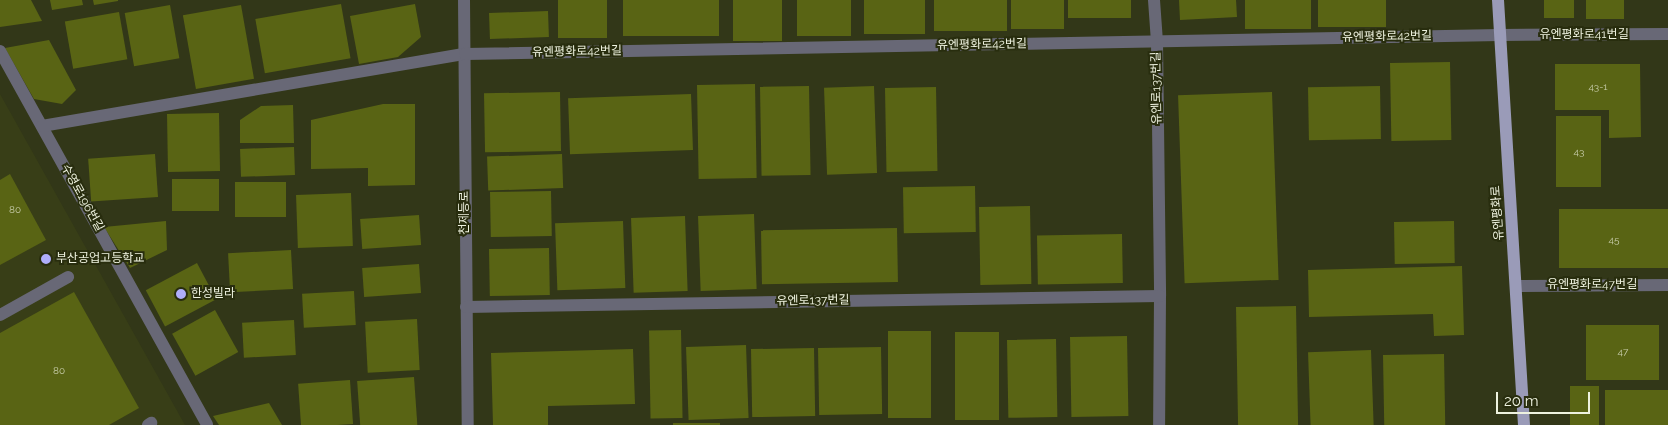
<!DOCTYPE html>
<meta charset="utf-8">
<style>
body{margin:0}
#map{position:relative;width:1668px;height:425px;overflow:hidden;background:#323718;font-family:Raleway,"Noto Sans KR",sans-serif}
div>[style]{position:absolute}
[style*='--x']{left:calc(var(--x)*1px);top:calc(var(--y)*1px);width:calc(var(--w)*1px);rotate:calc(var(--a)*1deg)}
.built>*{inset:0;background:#383e17}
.building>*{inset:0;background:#596414;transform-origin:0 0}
.minor>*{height:12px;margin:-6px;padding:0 6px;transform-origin:6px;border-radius:6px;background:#686876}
.major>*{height:12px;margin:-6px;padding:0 6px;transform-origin:6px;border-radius:6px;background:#9a9bb8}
.dots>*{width:14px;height:14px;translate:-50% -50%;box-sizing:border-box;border:2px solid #282d0e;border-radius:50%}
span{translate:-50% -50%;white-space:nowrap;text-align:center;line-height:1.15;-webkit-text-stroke:4px #282d0e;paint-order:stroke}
.number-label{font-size:10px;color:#c9ceac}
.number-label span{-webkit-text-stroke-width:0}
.street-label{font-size:12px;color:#eef2df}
.poi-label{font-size:12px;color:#eef2df}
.left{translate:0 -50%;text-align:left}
.scale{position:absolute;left:1496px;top:392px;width:94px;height:22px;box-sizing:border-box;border:2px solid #eef2df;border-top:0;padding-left:6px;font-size:15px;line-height:18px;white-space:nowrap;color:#eef2df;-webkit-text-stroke:4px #282d0e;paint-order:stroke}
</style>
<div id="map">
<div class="built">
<div style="clip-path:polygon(0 94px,185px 425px,0 425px)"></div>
</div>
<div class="building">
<div style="clip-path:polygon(0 0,31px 0,42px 21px,0 27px)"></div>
<div style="clip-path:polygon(50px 0,82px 0,83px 5px,52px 10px)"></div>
<div style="clip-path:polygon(93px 0,118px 0,118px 1px,94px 5px)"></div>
<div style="left:558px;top:0;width:49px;height:38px"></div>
<div style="left:623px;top:0;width:96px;height:36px"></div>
<div style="left:733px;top:0;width:49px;height:41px"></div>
<div style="left:797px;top:0;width:54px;height:36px"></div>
<div style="left:864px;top:0;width:61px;height:34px"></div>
<div style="left:934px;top:0;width:73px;height:31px"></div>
<div style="left:1011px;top:0;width:53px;height:29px"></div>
<div style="left:1068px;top:0;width:63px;height:18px"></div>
<div style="clip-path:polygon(1179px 0,1236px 0,1237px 17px,1180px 20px)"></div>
<div style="left:1245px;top:0;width:66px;height:29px"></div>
<div style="left:1318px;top:0;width:68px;height:27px"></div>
<div style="left:1544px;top:0;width:30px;height:18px"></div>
<div style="left:1586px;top:0;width:38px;height:19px"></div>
<div style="left:341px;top:4px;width:55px;height:87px;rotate:80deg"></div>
<div style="clip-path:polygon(415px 4px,421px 37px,398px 57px,359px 64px,350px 16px)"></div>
<div style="left:170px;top:5px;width:54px;height:46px;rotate:80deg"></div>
<div style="left:241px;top:5px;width:75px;height:59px;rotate:80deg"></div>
<div style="left:548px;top:11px;width:26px;height:59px;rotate:88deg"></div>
<div style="left:119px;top:12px;width:48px;height:55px;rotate:80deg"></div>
<div style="clip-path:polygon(49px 40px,76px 90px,62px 104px,34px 99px,5px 48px)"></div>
<div style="left:1450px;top:62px;width:78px;height:60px;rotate:89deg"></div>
<div style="clip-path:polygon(1555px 64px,1640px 64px,1641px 137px,1609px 138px,1609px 110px,1555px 110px)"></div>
<div style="left:755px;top:84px;width:94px;height:58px;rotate:89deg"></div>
<div style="left:809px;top:86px;width:89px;height:49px;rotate:89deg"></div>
<div style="left:874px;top:86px;width:87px;height:50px;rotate:88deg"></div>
<div style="left:1380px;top:86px;width:53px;height:72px;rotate:89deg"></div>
<div style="left:936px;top:87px;width:84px;height:51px;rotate:89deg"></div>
<div style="left:560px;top:92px;width:59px;height:76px;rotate:89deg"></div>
<div style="left:1272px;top:92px;width:188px;height:94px;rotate:88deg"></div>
<div style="left:691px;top:94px;width:56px;height:123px;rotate:88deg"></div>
<div style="clip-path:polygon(383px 104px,415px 104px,415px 185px,368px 186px,368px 168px,311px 169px,311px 120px)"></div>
<div style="clip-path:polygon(293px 105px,294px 143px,240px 143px,240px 120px,261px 106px)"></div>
<div style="left:219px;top:113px;width:58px;height:52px;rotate:89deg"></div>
<div style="left:1556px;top:116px;width:45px;height:71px"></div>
<div style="left:294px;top:147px;width:28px;height:54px;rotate:88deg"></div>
<div style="left:155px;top:154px;width:43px;height:67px;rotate:86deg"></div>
<div style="left:562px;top:154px;width:34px;height:75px;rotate:88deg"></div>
<div style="clip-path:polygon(10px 174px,46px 240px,0 265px,0 180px)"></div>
<div style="left:219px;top:179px;width:32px;height:47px;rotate:90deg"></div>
<div style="left:235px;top:182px;width:51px;height:35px"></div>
<div style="left:975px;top:186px;width:46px;height:72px;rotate:89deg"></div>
<div style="left:551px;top:191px;width:45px;height:61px;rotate:89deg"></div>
<div style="left:351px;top:193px;width:53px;height:55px;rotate:88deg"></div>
<div style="left:1030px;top:206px;width:78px;height:51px;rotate:89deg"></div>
<div style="left:1668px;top:209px;width:59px;height:109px;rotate:90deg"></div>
<div style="left:754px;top:214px;width:75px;height:56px;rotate:88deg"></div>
<div style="left:419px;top:215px;width:30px;height:59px;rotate:86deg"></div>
<div style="left:685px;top:216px;width:75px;height:54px;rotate:88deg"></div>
<div style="clip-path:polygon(166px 221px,167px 250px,130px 268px,104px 227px)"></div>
<div style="left:623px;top:221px;width:67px;height:68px;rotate:88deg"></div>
<div style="left:1454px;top:221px;width:42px;height:60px;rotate:89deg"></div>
<div style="left:897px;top:228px;width:54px;height:136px;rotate:89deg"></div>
<div style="left:1122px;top:234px;width:49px;height:85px;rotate:89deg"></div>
<div style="left:549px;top:248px;width:47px;height:60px;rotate:89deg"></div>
<div style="left:291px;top:250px;width:39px;height:63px;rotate:87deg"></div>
<div style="left:197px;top:263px;width:41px;height:58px;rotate:62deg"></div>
<div style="left:419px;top:264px;width:29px;height:57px;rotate:86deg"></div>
<div style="clip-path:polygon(1462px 266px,1464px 335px,1434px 336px,1433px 314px,1309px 317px,1308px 270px)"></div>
<div style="left:354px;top:291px;width:34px;height:52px;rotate:87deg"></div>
<div style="clip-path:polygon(74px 292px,139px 408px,109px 425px,0 425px,0 333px)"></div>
<div style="left:1296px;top:306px;width:119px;height:60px;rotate:89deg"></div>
<div style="left:215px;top:310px;width:48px;height:49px;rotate:61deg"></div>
<div style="left:417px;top:319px;width:51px;height:52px;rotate:87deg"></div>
<div style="left:294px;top:320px;width:35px;height:52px;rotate:87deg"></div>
<div style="left:1586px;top:325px;width:73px;height:55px"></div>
<div style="left:681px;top:330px;width:88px;height:32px;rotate:89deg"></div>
<div style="left:888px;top:331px;width:43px;height:87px"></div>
<div style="left:955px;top:332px;width:44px;height:88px"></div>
<div style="left:1127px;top:336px;width:80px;height:57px;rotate:89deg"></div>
<div style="left:1056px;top:339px;width:78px;height:49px;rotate:89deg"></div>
<div style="left:746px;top:345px;width:73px;height:60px;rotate:88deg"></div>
<div style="left:881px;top:347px;width:67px;height:63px;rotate:89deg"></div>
<div style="left:814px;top:348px;width:68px;height:63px;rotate:89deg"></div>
<div style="clip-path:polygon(633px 349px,635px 404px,548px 406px,548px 425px,493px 425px,491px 353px)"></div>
<div style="left:1371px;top:350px;width:75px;height:63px;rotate:88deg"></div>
<div style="left:1444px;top:354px;width:71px;height:61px;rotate:89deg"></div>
<div style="left:414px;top:377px;width:48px;height:57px;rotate:86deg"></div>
<div style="left:350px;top:380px;width:44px;height:52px;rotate:86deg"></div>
<div style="left:1570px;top:386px;width:29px;height:39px"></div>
<div style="left:1605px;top:390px;width:63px;height:35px"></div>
<div style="clip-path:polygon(269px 403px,282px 425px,219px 425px,213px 416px)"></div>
<div style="left:673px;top:423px;width:47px;height:2px"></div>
</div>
<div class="minor">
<div style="--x:464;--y:0;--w:425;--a:89.5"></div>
<div style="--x:1154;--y:0;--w:42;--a:85.9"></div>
<div style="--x:1157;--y:42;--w:254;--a:89.3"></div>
<div style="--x:1160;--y:296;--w:129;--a:90.4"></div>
<div style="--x:0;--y:51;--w:427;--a:61"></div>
<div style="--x:42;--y:126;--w:429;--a:-9.7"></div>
<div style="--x:465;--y:54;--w:1035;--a:-1.05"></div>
<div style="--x:1500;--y:35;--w:168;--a:-0.3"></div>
<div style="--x:1516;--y:286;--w:152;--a:-0.4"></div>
<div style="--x:466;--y:307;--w:694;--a:-0.91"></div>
<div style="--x:0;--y:315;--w:78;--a:-29.2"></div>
<div style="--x:148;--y:425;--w:4;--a:-34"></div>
</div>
<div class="major">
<div style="--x:1498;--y:0;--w:426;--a:86.5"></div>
</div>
<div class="dots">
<div style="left:46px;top:259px;background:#afaefa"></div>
<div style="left:181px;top:294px;background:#afaefa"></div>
</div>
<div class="number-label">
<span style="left:1598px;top:87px">43-1</span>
<span style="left:1579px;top:152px">43</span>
<span style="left:15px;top:210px">80</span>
<span style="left:1614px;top:240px">45</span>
<span style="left:1623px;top:352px">47</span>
<span style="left:59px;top:371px">80</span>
</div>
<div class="street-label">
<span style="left:1584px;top:35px">유엔평화로41번길</span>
<span style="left:1387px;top:37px;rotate:-1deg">유엔평화로42번길</span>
<span style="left:982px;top:45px;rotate:-1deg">유엔평화로42번길</span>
<span style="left:577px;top:52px;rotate:-1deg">유엔평화로42번길</span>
<span style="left:1157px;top:88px;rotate:-91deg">유엔로137번길</span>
<span style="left:82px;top:198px;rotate:61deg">수영로196번길</span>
<span style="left:465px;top:213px;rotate:-90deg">천제등로</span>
<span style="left:1498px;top:213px;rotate:-94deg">유엔평화로</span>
<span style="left:1592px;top:285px">유엔평화로47번길</span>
<span style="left:813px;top:301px;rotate:-1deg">유엔로137번길</span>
</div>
<div class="poi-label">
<span class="left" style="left:56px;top:259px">부산공업고등학교</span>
<span class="left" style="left:191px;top:294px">한성빌라</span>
</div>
<div class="scale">20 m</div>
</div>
